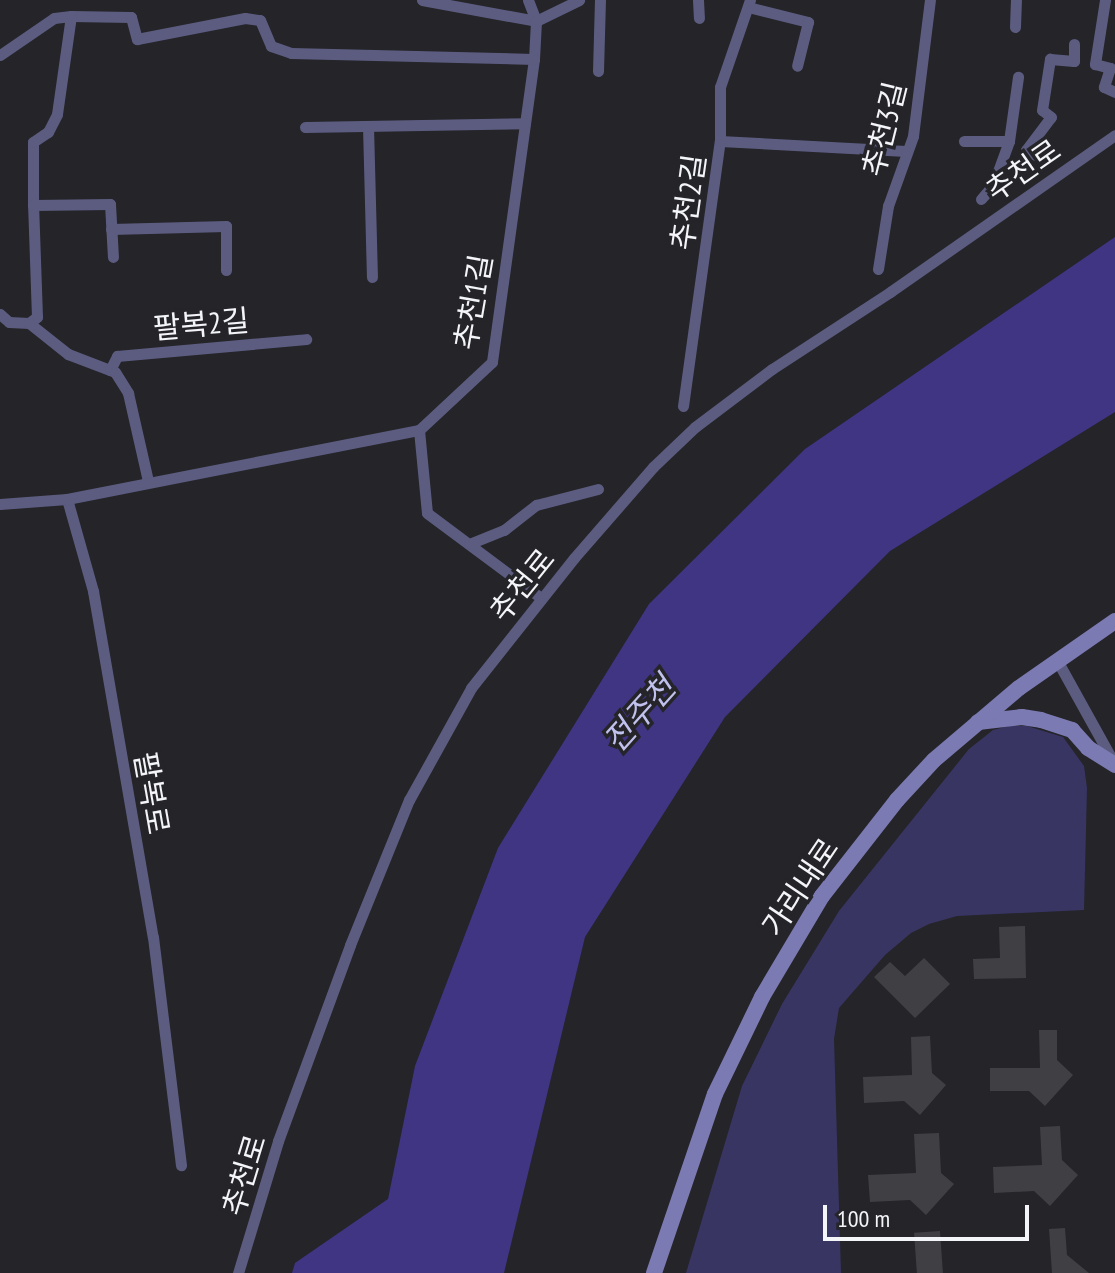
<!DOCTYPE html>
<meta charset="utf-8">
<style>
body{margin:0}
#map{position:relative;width:1115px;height:1273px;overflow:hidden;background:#242429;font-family:"PT Sans Narrow","Noto Sans KR",sans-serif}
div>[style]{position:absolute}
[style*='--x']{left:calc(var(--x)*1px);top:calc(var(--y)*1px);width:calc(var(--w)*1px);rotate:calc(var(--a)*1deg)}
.green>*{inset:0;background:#383563}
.water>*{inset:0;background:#3f3583}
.building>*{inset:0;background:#3f3f44;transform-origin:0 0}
.street>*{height:11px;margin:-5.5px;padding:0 5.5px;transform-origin:5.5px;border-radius:5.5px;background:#5c5c80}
.secondary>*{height:16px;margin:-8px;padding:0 8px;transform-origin:8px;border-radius:8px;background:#7b7ab3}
span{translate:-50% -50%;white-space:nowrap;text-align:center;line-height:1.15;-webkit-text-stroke:7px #242429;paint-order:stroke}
.street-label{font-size:30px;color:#f4f5f8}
.water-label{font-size:32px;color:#c1c1ee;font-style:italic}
.scale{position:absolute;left:823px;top:1205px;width:206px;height:36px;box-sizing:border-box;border:4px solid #f4f5f8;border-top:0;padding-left:10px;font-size:24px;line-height:28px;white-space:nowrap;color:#f4f5f8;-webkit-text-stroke:6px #242429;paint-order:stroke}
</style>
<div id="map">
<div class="green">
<div style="clip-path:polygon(1009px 726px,1027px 726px,1063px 737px,1084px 766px,1087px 788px,1084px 910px,957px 916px,929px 924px,911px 933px,885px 955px,839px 1008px,834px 1039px,841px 1273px,686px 1273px,742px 1086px,782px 1004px,839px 911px,969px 749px,993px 730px)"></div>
</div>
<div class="water">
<div style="clip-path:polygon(1115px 237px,1115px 412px,890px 551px,725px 717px,585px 937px,504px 1273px,292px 1273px,295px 1263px,388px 1199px,415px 1066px,498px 848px,649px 604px,805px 449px)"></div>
</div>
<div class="building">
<div style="clip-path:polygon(1025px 926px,1026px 978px,974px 979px,973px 959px,1000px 958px,999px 927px)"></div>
<div style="clip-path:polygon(924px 958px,950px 984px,915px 1018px,874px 977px,890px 962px,905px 976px)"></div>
<div style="clip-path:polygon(1039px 1030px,1057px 1030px,1057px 1060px,1073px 1075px,1045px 1106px,1029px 1091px,990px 1091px,990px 1068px,1040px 1068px)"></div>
<div style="clip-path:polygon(930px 1036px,932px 1073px,946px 1085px,920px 1115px,904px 1101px,864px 1103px,863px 1077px,912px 1075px,911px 1037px)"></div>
<div style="clip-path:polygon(1060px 1126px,1062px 1160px,1078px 1175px,1050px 1206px,1034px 1191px,994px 1193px,993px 1167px,1042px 1165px,1040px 1127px)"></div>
<div style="clip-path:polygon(939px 1133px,941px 1173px,954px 1184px,926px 1215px,910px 1200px,870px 1202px,868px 1175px,916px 1173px,914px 1134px)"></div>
<div style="clip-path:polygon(1065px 1228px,1067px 1255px,1089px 1273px,1052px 1273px,1049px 1229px)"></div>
<div style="left:940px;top:1231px;width:42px;height:26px;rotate:86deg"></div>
</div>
<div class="street">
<div style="--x:422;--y:0;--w:116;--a:10.4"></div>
<div style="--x:528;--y:0;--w:22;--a:69"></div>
<div style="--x:536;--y:21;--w:38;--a:93"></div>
<div style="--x:534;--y:59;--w:306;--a:97.9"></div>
<div style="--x:492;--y:362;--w:100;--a:137"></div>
<div style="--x:419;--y:430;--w:83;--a:84.5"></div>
<div style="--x:427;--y:513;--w:142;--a:36.7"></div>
<div style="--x:698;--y:0;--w:18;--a:87"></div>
<div style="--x:1105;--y:0;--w:65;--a:98.9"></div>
<div style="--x:1095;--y:64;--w:16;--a:15"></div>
<div style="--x:1110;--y:68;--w:20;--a:108"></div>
<div style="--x:1104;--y:87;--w:12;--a:24"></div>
<div style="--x:748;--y:7;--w:62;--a:14"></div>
<div style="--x:808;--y:22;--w:45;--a:104"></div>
<div style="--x:536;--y:21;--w:48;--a:-26"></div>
<div style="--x:1015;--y:27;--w:27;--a:-88"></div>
<div style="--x:0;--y:55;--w:65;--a:-34.4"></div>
<div style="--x:54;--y:18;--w:17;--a:-7"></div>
<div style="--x:71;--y:16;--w:60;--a:1"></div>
<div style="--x:131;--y:17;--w:23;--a:75"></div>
<div style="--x:137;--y:39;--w:110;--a:-11"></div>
<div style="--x:245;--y:18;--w:15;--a:8"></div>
<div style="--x:260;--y:20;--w:28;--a:67"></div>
<div style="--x:271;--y:46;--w:21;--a:19"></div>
<div style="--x:291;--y:53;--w:243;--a:1.4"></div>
<div style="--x:598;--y:71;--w:71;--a:-88.4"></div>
<div style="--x:368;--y:126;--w:151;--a:88.5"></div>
<div style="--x:305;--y:127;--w:220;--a:-1"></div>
<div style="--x:720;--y:141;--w:186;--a:3.1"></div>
<div style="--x:964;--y:141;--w:45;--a:0"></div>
<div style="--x:1041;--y:158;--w:17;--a:-152"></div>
<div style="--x:1026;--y:150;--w:41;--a:-52.9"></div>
<div style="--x:1051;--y:117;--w:11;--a:-142"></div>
<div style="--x:1042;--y:110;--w:52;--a:-81.1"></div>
<div style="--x:1050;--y:59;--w:24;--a:5"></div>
<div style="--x:1074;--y:61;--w:17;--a:-90"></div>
<div style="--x:981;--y:199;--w:18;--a:-49"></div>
<div style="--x:993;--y:185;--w:47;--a:-70"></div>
<div style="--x:1009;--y:141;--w:65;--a:-82"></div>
<div style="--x:33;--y:205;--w:63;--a:-90"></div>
<div style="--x:33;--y:142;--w:18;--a:-34"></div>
<div style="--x:48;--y:132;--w:20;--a:-63"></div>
<div style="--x:57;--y:114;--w:99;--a:-81.9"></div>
<div style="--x:111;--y:229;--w:115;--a:-1.5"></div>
<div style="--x:226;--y:226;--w:44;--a:90"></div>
<div style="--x:878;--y:269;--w:64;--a:-81"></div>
<div style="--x:888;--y:206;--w:74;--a:-70.3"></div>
<div style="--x:913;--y:136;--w:137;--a:-82.9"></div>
<div style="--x:0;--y:314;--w:12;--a:42"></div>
<div style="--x:9;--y:322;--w:20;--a:3"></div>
<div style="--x:29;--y:323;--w:10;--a:-37"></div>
<div style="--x:37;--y:317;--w:112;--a:-92"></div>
<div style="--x:33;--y:205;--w:77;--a:-0.7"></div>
<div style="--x:110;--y:204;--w:53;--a:86.8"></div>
<div style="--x:29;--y:323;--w:50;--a:38.5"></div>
<div style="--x:68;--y:354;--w:50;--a:21"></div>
<div style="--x:115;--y:372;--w:25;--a:58"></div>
<div style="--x:128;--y:393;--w:90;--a:77.2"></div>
<div style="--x:110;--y:370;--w:16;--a:-63"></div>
<div style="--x:117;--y:356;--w:190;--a:-5.1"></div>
<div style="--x:683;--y:406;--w:268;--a:-82.1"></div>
<div style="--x:720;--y:141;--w:54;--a:-90"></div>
<div style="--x:720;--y:87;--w:92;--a:-71"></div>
<div style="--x:67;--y:499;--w:96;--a:74.2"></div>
<div style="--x:93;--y:591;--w:351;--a:80.2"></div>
<div style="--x:153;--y:937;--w:230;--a:83"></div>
<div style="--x:0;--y:504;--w:67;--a:-4.3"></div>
<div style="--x:67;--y:499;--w:359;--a:-11.1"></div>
<div style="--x:469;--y:544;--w:38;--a:-22"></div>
<div style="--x:504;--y:530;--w:41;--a:-38"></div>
<div style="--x:536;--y:505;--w:64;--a:-14.5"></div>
<div style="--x:1058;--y:662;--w:115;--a:61"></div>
<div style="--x:238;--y:1273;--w:138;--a:-73.1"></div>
<div style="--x:278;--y:1141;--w:209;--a:-69.8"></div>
<div style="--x:350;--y:945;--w:157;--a:-67.9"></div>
<div style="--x:409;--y:800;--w:128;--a:-61"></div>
<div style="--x:471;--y:688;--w:166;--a:-51.6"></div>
<div style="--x:574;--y:558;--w:121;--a:-49"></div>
<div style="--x:653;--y:467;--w:58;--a:-43.6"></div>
<div style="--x:695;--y:427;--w:96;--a:-37"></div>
<div style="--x:772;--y:369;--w:141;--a:-33.1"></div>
<div style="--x:890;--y:292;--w:274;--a:-34.9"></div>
</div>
<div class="secondary">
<div style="--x:978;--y:722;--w:44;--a:-6.5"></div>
<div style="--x:1022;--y:717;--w:19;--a:9"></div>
<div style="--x:1041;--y:720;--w:33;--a:18"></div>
<div style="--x:1072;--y:730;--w:24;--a:48"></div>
<div style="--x:1088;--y:748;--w:32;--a:32"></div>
<div style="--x:654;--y:1273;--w:189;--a:-71.2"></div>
<div style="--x:715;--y:1094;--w:108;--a:-64.1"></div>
<div style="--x:762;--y:997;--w:117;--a:-59.3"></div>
<div style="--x:822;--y:896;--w:122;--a:-52"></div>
<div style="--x:897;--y:800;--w:54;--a:-47.2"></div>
<div style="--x:934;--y:760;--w:111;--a:-40.3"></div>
<div style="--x:1019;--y:688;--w:117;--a:-34.9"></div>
</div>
<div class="street-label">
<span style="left:884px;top:129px;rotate:-76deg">추천3길</span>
<span style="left:1023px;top:170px;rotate:-35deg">추천로</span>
<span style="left:688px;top:202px;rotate:-82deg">추천2길</span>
<span style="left:473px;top:302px;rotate:-80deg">추천1길</span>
<span style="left:201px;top:324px;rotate:-5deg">팔복2길</span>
<span style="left:522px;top:585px;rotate:-51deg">추천로</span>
<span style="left:152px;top:793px;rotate:80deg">팔복로</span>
<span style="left:800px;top:887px;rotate:-56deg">가리내로</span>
<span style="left:244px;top:1175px;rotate:-73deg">추천로</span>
</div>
<div class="water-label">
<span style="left:639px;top:714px;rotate:-48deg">전주천</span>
</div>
<div class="scale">100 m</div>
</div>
